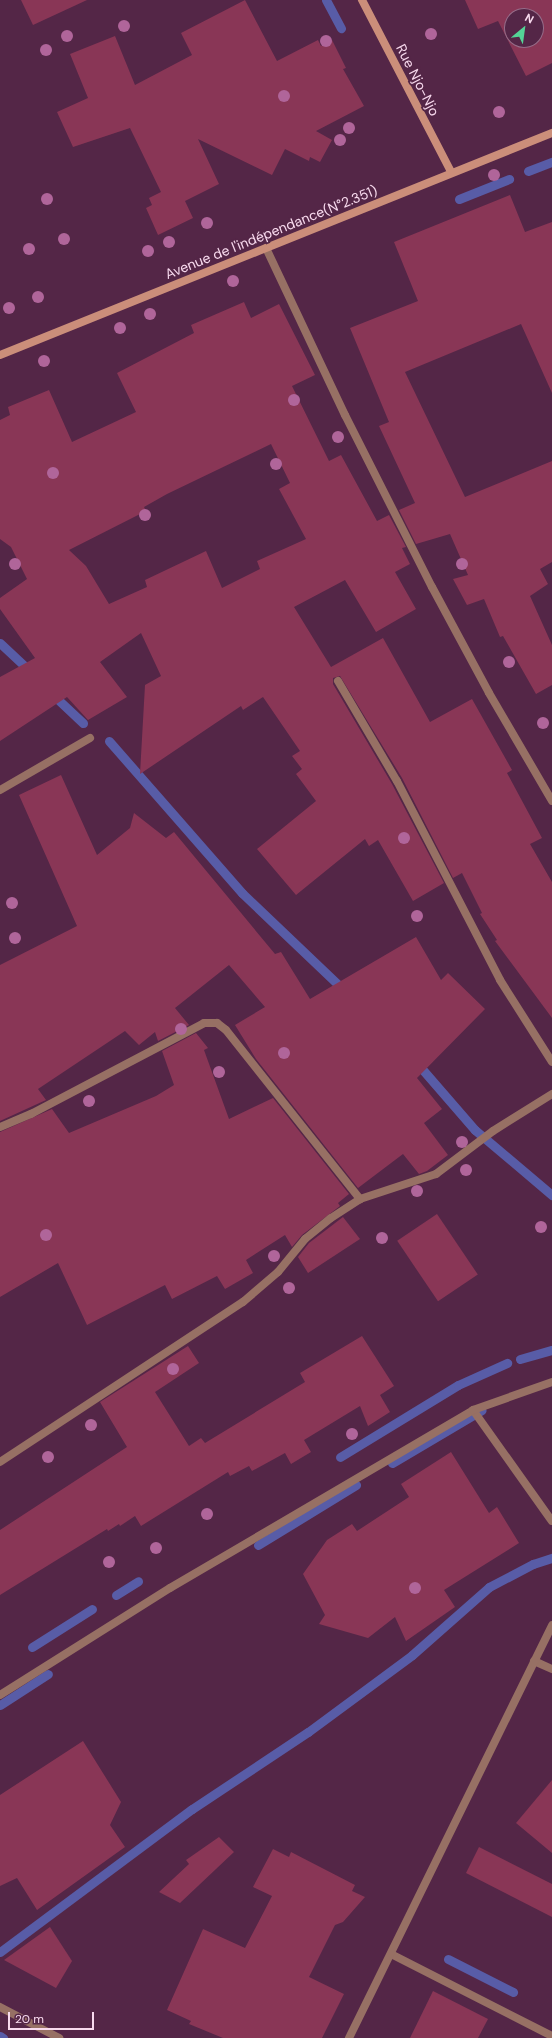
<!DOCTYPE html>
<meta charset="utf-8">
<style>
body{margin:0}
#map{position:relative;width:552px;height:2038px;overflow:hidden;background:#542647;font-family:"DM Sans",sans-serif}
div>[style]{position:absolute}
[style*='--x']{left:calc(var(--x)*1px);top:calc(var(--y)*1px);width:calc(var(--w)*1px);rotate:calc(var(--a)*1deg)}
.stream>*{height:9px;margin:-4.5px;padding:0 4.5px;transform-origin:4.5px;border-radius:4.5px;background:#585ca7}
.building>*{inset:0;background:#893656;transform-origin:0 0}
.street>*{height:8px;margin:-4px;padding:0 4px;transform-origin:4px;border-radius:4px;background:#977064}
.secondary>*{height:8px;margin:-4px;padding:0 4px;transform-origin:4px;border-radius:4px;background:#cb8e7a}
.trees>*{width:12px;height:12px;margin:-6px;border-radius:50%;background:#b0659a}
span{translate:-50% -50%;white-space:nowrap;text-align:center;line-height:1.15;-webkit-text-stroke:3.5px #542647;paint-order:stroke}
.street-label{font-size:14px;color:#f8daee}
.north{position:absolute;left:504px;top:8px;width:40px;height:40px;box-sizing:border-box;background:#542647;border:1px solid #966e8a;border-radius:50%;rotate:29deg;font-size:11px;font-weight:700;line-height:16px;text-align:center;color:#f8daee}
.north::after{content:'';display:block;margin:auto;width:14px;height:18px;background:#54d396;clip-path:polygon(50% 0,100% 100%,50% 72%,0 100%)}
.scale{position:absolute;left:8px;top:2012px;width:86px;height:18px;box-sizing:border-box;border:2px solid #f8daee;border-top:0;padding-left:5px;font-size:12px;line-height:14px;white-space:nowrap;color:#f8daee;-webkit-text-stroke:3px #542647;paint-order:stroke}
</style>
<div id="map">
<div class="stream">
<div style="--x:326;--y:0;--w:32;--a:62"></div>
<div style="--x:528;--y:171;--w:26;--a:-21"></div>
<div style="--x:459;--y:199;--w:54;--a:-21.8"></div>
<div style="--x:0;--y:643;--w:42;--a:43.1"></div>
<div style="--x:51;--y:693;--w:44;--a:43.2"></div>
<div style="--x:109;--y:741;--w:202;--a:48.8"></div>
<div style="--x:242;--y:893;--w:142;--a:43.6"></div>
<div style="--x:416;--y:1062;--w:90;--a:49.1"></div>
<div style="--x:475;--y:1130;--w:101;--a:40.2"></div>
<div style="--x:520;--y:1359;--w:33;--a:-16"></div>
<div style="--x:340;--y:1457;--w:138;--a:-31.4"></div>
<div style="--x:458;--y:1385;--w:54;--a:-24.2"></div>
<div style="--x:392;--y:1463;--w:104;--a:-30.5"></div>
<div style="--x:258;--y:1545;--w:115;--a:-31.5"></div>
<div style="--x:116;--y:1595;--w:26;--a:-32"></div>
<div style="--x:32;--y:1647;--w:71;--a:-32.3"></div>
<div style="--x:0;--y:1705;--w:57;--a:-32.9"></div>
<div style="--x:0;--y:1952;--w:239;--a:-36.7"></div>
<div style="--x:192;--y:1809;--w:139;--a:-33.6"></div>
<div style="--x:308;--y:1732;--w:129;--a:-36.5"></div>
<div style="--x:412;--y:1655;--w:103;--a:-41.4"></div>
<div style="--x:489;--y:1587;--w:50;--a:-27.6"></div>
<div style="--x:533;--y:1564;--w:20;--a:-18"></div>
<div style="--x:448;--y:1959;--w:73;--a:26.9"></div>
<div style="--x:0;--y:2036;--w:4;--a:34"></div>
</div>
<div class="building">
<div style="clip-path:polygon(21px 0,87px 0,33px 25px)"></div>
<div style="clip-path:polygon(245px 0,277px 61px,318px 40px,321px 46px,332px 40px,346px 68px,343px 69px,364px 106px,316px 131px,332px 140px,320px 162px,310px 157px,309px 161px,285px 149px,272px 175px,198px 139px,219px 184px,185px 201px,193px 218px,158px 235px,146px 208px,152px 205px,149px 198px,161px 192px,130px 128px,73px 147px,57px 112px,88px 98px,70px 54px,115px 36px,135px 85px,192px 55px,181px 33px)"></div>
<div style="clip-path:polygon(evenodd,465px 0,552px 0,552px 63px,526px 76px,498px 21px,478px 29px,465px 0,512px 16px,536px 16px,536px 40px,512px 40px,512px 16px)"></div>
<div style="clip-path:polygon(510px 195px,525px 232px,552px 222px,552px 393px,521px 324px,405px 372px,465px 497px,552px 461px,552px 562px,540px 569px,548px 584px,530px 596px,552px 645px,552px 685px,536px 694px,503px 636px,500px 637px,484px 599px,467px 605px,453px 579px,468px 575px,450px 534px,416px 544px,399px 510px,415px 503px,379px 426px,389px 422px,350px 328px,418px 301px,394px 242px)"></div>
<div style="clip-path:polygon(evenodd,244px 302px,251px 318px,279px 304px,315px 375px,292px 386px,329px 461px,341px 455px,377px 521px,389px 515px,406px 547px,402px 548px,410px 564px,395px 572px,416px 609px,376px 632px,345px 580px,294px 607px,331px 667px,383px 638px,430px 722px,472px 699px,512px 770px,507px 773px,542px 838px,530px 844px,552px 882px,552px 1018px,495px 941px,497px 940px,480px 914px,482px 913px,462px 873px,453px 878px,402px 778px,340px 676px,333px 678px,333px 684px,392px 784px,444px 883px,413px 901px,378px 840px,369px 846px,365px 839px,296px 895px,257px 849px,316px 801px,296px 774px,302px 769px,292px 756px,300px 751px,263px 697px,243px 710px,241px 706px,140px 774px,145px 685px,161px 676px,141px 633px,100px 662px,127px 697px,88px 720px,67px 697px,0 741px,0 677px,35px 658px,0 609px,0 598px,27px 579px,11px 547px,0 539px,0 420px,10px 415px,8px 407px,49px 390px,72px 442px,136px 412px,117px 373px,194px 333px,191px 325px,244px 302px,271px 444px,290px 483px,279px 489px,306px 539px,257px 561px,260px 569px,222px 588px,206px 551px,145px 580px,147px 587px,109px 604px,86px 566px,69px 550px,146px 511px,144px 507px,167px 494px,271px 444px)"></div>
<div style="clip-path:polygon(61px 775px,97px 855px,130px 828px,134px 813px,166px 838px,174px 832px,275px 954px,281px 952px,310px 999px,416px 937px,441px 980px,448px 973px,485px 1009px,417px 1078px,442px 1109px,424px 1123px,448px 1155px,427px 1171px,419px 1174px,403px 1154px,358px 1188px,256px 1059px,235px 1025px,265px 1007px,229px 965px,175px 1008px,189px 1025px,158px 1041px,155px 1032px,139px 1045px,125px 1031px,38px 1089px,46px 1100px,0 1121px,0 965px,77px 926px,19px 795px)"></div>
<div style="clip-path:polygon(196px 1033px,208px 1048px,204px 1050px,229px 1119px,273px 1098px,349px 1194px,338px 1203px,340px 1206px,302px 1235px,292px 1247px,285px 1235px,246px 1260px,253px 1273px,225px 1289px,217px 1276px,172px 1299px,165px 1285px,87px 1325px,58px 1263px,0 1297px,0 1132px,52px 1109px,69px 1133px,156px 1096px,174px 1085px,162px 1051px)"></div>
<div style="left:437px;top:1214px;width:73px;height:48px;rotate:56deg"></div>
<div style="clip-path:polygon(343px 1217px,360px 1239px,308px 1273px,298px 1257px,309px 1243px)"></div>
<div style="clip-path:polygon(362px 1336px,394px 1386px,380px 1395px,390px 1412px,368px 1426px,360px 1406px,304px 1440px,311px 1452px,291px 1464px,285px 1453px,252px 1471px,249px 1466px,230px 1476px,228px 1472px,141px 1526px,135px 1516px,120px 1526px,119px 1524px,108px 1531px,107px 1529px,0 1595px,0 1530px,127px 1447px,100px 1402px,188px 1346px,199px 1363px,155px 1392px,189px 1446px,201px 1438px,205px 1443px,305px 1382px,300px 1373px)"></div>
<div style="clip-path:polygon(451px 1452px,489px 1513px,497px 1507px,519px 1543px,444px 1590px,455px 1607px,406px 1641px,395px 1617px,368px 1638px,319px 1624px,325px 1615px,303px 1574px,327px 1540px,352px 1524px,357px 1531px,409px 1497px,401px 1484px)"></div>
<div style="clip-path:polygon(83px 1741px,121px 1802px,110px 1825px,125px 1847px,37px 1910px,17px 1878px,0 1886px,0 1795px)"></div>
<div style="clip-path:polygon(552px 1780px,552px 1853px,516px 1823px)"></div>
<div style="clip-path:polygon(219px 1837px,234px 1852px,180px 1903px,159px 1892px,189px 1864px,186px 1860px)"></div>
<div style="clip-path:polygon(479px 1847px,552px 1884px,552px 1917px,466px 1873px)"></div>
<div style="clip-path:polygon(273px 1849px,289px 1857px,291px 1852px,355px 1885px,352px 1891px,365px 1897px,343px 1922px,335px 1925px,309px 1977px,344px 1994px,322px 2038px,223px 2038px,189px 2024px,191px 2021px,167px 2010px,203px 1929px,245px 1948px,272px 1896px,253px 1887px)"></div>
<div style="clip-path:polygon(50px 1927px,72px 1961px,56px 1988px,4px 1960px)"></div>
<div style="clip-path:polygon(433px 1991px,488px 2019px,478px 2038px,410px 2038px)"></div>
</div>
<div class="street">
<div style="--x:266;--y:248;--w:185;--a:64.7"></div>
<div style="--x:345;--y:415;--w:193;--a:63.2"></div>
<div style="--x:432;--y:587;--w:120;--a:61.7"></div>
<div style="--x:489;--y:693;--w:125;--a:59.7"></div>
<div style="--x:338;--y:681;--w:116;--a:59.5"></div>
<div style="--x:397;--y:781;--w:224;--a:62.6"></div>
<div style="--x:500;--y:980;--w:97;--a:57.6"></div>
<div style="--x:0;--y:790;--w:104;--a:-30"></div>
<div style="--x:0;--y:1127;--w:34;--a:-23"></div>
<div style="--x:31;--y:1114;--w:195;--a:-27.7"></div>
<div style="--x:204;--y:1023;--w:13;--a:0"></div>
<div style="--x:217;--y:1023;--w:11;--a:38"></div>
<div style="--x:226;--y:1030;--w:216;--a:51.6"></div>
<div style="--x:473;--y:1410;--w:136;--a:54.6"></div>
<div style="--x:0;--y:1462;--w:291;--a:-33.4"></div>
<div style="--x:243;--y:1302;--w:46;--a:-40.6"></div>
<div style="--x:278;--y:1272;--w:43;--a:-50.7"></div>
<div style="--x:305;--y:1239;--w:33;--a:-39"></div>
<div style="--x:331;--y:1218;--w:35;--a:-33"></div>
<div style="--x:360;--y:1199;--w:80;--a:-18.2"></div>
<div style="--x:436;--y:1174;--w:71;--a:-37"></div>
<div style="--x:493;--y:1131;--w:70;--a:-32.1"></div>
<div style="--x:534;--y:1661;--w:20;--a:24"></div>
<div style="--x:0;--y:1695;--w:201;--a:-32.2"></div>
<div style="--x:170;--y:1588;--w:351;--a:-30.4"></div>
<div style="--x:473;--y:1410;--w:84;--a:-19.5"></div>
<div style="--x:391;--y:1954;--w:181;--a:27"></div>
<div style="--x:0;--y:2007;--w:67;--a:27.7"></div>
<div style="--x:349;--y:2038;--w:460;--a:-63.8"></div>
</div>
<div class="secondary">
<div style="--x:362;--y:0;--w:194;--a:62.6"></div>
<div style="--x:0;--y:355;--w:595;--a:-21.91"></div>
</div>
<div class="trees">
<div style="left:124px;top:26px"></div>
<div style="left:431px;top:34px"></div>
<div style="left:67px;top:36px"></div>
<div style="left:326px;top:41px"></div>
<div style="left:46px;top:50px"></div>
<div style="left:284px;top:96px"></div>
<div style="left:499px;top:112px"></div>
<div style="left:349px;top:128px"></div>
<div style="left:340px;top:140px"></div>
<div style="left:494px;top:175px"></div>
<div style="left:47px;top:199px"></div>
<div style="left:207px;top:223px"></div>
<div style="left:64px;top:239px"></div>
<div style="left:169px;top:242px"></div>
<div style="left:29px;top:249px"></div>
<div style="left:148px;top:251px"></div>
<div style="left:233px;top:281px"></div>
<div style="left:38px;top:297px"></div>
<div style="left:9px;top:308px"></div>
<div style="left:150px;top:314px"></div>
<div style="left:120px;top:328px"></div>
<div style="left:44px;top:361px"></div>
<div style="left:294px;top:400px"></div>
<div style="left:338px;top:437px"></div>
<div style="left:276px;top:464px"></div>
<div style="left:53px;top:473px"></div>
<div style="left:145px;top:515px"></div>
<div style="left:15px;top:564px"></div>
<div style="left:462px;top:564px"></div>
<div style="left:509px;top:662px"></div>
<div style="left:543px;top:723px"></div>
<div style="left:404px;top:838px"></div>
<div style="left:12px;top:903px"></div>
<div style="left:417px;top:916px"></div>
<div style="left:15px;top:938px"></div>
<div style="left:181px;top:1029px"></div>
<div style="left:284px;top:1053px"></div>
<div style="left:219px;top:1072px"></div>
<div style="left:89px;top:1101px"></div>
<div style="left:462px;top:1142px"></div>
<div style="left:466px;top:1170px"></div>
<div style="left:417px;top:1191px"></div>
<div style="left:541px;top:1227px"></div>
<div style="left:46px;top:1235px"></div>
<div style="left:382px;top:1238px"></div>
<div style="left:274px;top:1256px"></div>
<div style="left:289px;top:1288px"></div>
<div style="left:173px;top:1369px"></div>
<div style="left:91px;top:1425px"></div>
<div style="left:352px;top:1434px"></div>
<div style="left:48px;top:1457px"></div>
<div style="left:207px;top:1514px"></div>
<div style="left:156px;top:1548px"></div>
<div style="left:109px;top:1562px"></div>
<div style="left:415px;top:1588px"></div>
</div>
<div class="street-label">
<span style="left:418px;top:80px;rotate:63deg">Rue Njo-Njo</span>
<span style="left:271px;top:232px;rotate:-22deg">Avenue de l'indépendance(N°2.351)</span>
</div>
<div class="north">N</div>
<div class="scale">20 m</div>
</div>
